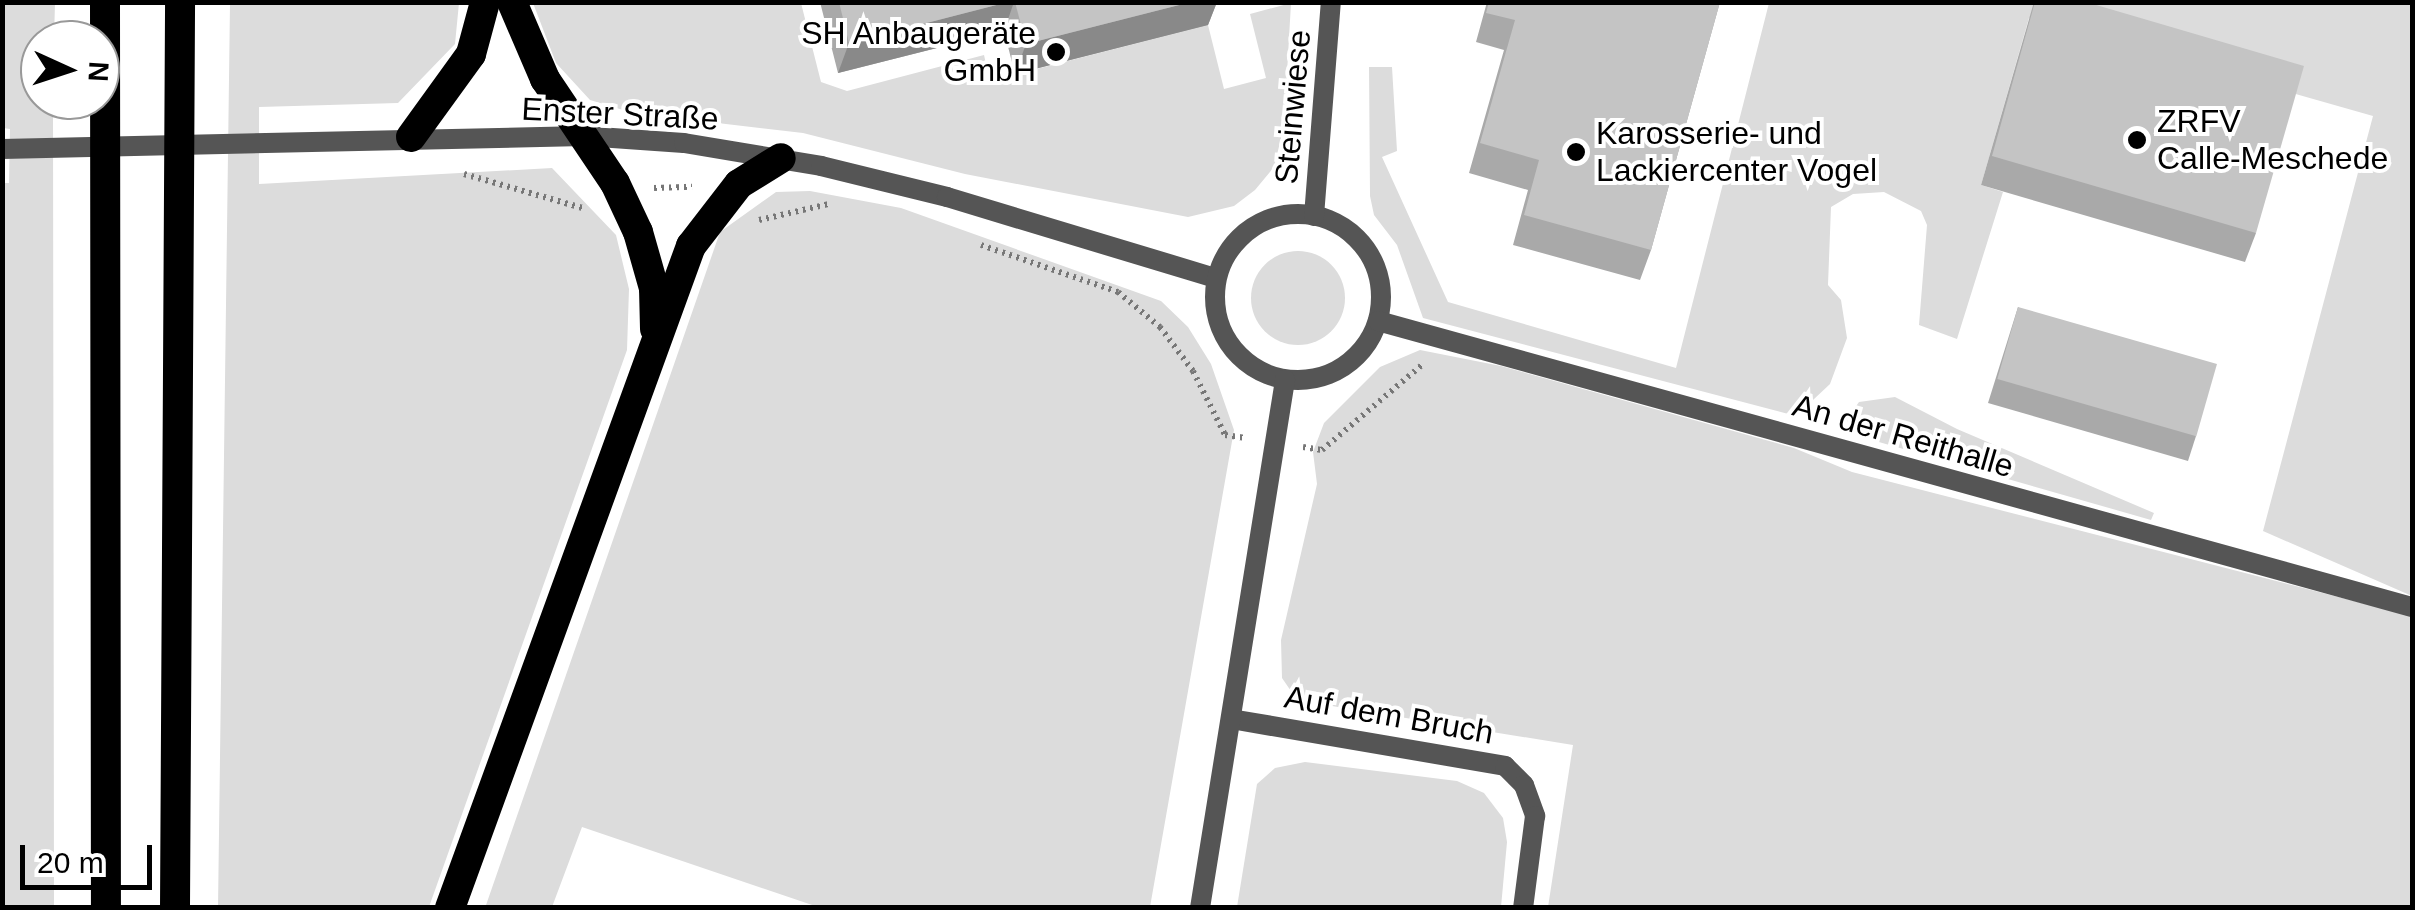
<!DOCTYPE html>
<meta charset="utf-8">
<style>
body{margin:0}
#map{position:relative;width:2415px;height:910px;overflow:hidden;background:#fff;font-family:Arial,sans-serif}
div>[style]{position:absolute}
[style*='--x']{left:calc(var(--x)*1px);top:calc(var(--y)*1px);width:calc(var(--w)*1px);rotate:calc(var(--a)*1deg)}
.green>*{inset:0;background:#dcdcdc}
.round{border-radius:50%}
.path>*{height:6px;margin-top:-3px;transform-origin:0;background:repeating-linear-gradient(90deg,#777 0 2.5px,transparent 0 7.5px)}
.street>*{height:20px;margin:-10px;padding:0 10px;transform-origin:10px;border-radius:10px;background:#555}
.street>.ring{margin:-10px;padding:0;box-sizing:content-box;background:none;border:20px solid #555;border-radius:50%}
.highway>*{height:30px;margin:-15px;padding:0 15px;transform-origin:15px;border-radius:15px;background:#000}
.wall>*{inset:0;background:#a9a9a9}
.shaded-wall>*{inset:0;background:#898989}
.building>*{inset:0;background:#c4c4c4;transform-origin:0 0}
.dots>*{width:28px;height:28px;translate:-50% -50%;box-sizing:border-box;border:5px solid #fff;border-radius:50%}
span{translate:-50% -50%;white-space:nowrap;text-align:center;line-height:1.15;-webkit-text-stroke:8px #fff;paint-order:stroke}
.poi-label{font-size:32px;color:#000}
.right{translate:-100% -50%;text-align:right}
.left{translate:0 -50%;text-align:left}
.street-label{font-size:32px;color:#000}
.frame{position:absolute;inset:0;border:5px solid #000;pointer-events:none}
.north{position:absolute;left:20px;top:20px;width:100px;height:100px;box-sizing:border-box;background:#fff;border:2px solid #999;border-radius:50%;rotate:93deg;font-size:28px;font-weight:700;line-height:40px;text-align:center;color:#000}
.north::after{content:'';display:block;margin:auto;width:35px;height:45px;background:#000;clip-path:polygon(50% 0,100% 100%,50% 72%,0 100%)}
.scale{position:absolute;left:20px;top:845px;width:132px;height:45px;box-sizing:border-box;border:5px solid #000;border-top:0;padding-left:12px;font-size:30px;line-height:35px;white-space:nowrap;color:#000;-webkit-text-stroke:8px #fff;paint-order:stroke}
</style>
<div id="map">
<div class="green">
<div style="clip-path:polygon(3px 3px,55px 3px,54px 40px,40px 40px,40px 100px,53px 100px,54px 907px,3px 907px,2px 183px,9px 183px,10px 129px,3px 128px)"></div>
<div style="clip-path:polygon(230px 3px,459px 3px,455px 44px,398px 103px,259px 107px,259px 184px,552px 168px,616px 235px,629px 289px,627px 350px,429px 907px,218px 908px)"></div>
<div style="clip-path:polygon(533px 3px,801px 3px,821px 82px,847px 91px,984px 55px,990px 81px,1208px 25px,1224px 89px,1266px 78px,1250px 14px,1291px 3px,1284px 126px,1274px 167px,1255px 190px,1234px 206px,1188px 217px,965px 174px,803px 133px,633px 113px,590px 100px,556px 63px)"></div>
<div style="clip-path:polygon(1769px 3px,2412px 3px,2412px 596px,2263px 531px,2373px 116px,2029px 18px,1981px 185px,2003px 192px,1957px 339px,1919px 325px,1927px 225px,1921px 211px,1884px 192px,1853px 194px,1831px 207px,1828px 285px,1841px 300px,1847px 338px,1830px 384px,1796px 416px,1423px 318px,1397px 245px,1374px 215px,1370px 196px,1369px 67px,1392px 67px,1397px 151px,1382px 157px,1448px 302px,1676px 368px)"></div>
<div style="clip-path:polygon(810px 191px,901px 208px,1161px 301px,1188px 327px,1211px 364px,1234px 430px,1150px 907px,818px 907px,582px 827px,552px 907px,485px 908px,720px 232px,776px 192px)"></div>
<div class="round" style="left:1251px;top:251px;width:94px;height:94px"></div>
<div style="clip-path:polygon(1420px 350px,1501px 366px,1794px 448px,1852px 472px,2412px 616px,2412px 907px,1548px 907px,1573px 745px,1332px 706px,1295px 697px,1282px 678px,1281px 640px,1317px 484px,1313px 452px,1324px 423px,1380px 367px)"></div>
<div style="clip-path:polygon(1895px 397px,1957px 429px,2154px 513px,2151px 520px,1851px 434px,1847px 419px,1859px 402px)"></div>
<div style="clip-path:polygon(1305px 762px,1457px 781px,1484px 793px,1503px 818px,1507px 842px,1501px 907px,1237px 907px,1257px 784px,1275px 768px)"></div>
</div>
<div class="path">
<div style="--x:464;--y:174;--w:127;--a:16"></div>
<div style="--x:654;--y:188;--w:38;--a:-2"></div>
<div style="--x:759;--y:220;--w:72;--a:-12.9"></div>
<div style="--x:981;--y:245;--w:145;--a:18.9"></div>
<div style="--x:1118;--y:292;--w:55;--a:39.8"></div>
<div style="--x:1160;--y:327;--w:55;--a:53.1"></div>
<div style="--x:1193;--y:371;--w:72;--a:63.4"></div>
<div style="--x:1225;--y:435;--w:21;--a:8"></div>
<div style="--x:1303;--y:447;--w:19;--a:9"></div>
<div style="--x:1322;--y:450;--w:133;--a:-40.4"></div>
</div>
<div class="street">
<div style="--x:2;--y:149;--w:582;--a:-1.28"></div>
<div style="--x:584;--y:136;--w:100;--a:4"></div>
<div style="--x:684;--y:143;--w:139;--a:9.5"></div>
<div style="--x:821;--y:166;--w:130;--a:13.8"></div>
<div style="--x:947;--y:197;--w:281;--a:16.8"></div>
<div class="ring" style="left:1215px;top:214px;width:146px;height:146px"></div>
<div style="--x:1314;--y:216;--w:215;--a:-85.5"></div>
<div style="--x:1378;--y:321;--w:1073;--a:15.46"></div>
<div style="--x:1231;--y:719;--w:278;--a:9.7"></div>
<div style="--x:1505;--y:766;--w:27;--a:45"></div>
<div style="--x:1524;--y:785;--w:33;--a:70"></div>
<div style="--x:1535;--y:816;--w:93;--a:97.4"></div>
<div style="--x:1200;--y:908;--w:535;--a:-80.85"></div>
</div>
<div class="highway">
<div style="--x:105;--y:2;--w:906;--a:89.94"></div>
<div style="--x:512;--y:2;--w:84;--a:66.8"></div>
<div style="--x:545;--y:79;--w:125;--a:56.1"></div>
<div style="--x:615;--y:183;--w:54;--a:64.9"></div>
<div style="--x:638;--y:232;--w:58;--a:74.1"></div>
<div style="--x:654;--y:288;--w:41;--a:88.6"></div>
<div style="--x:411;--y:137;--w:102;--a:-54.1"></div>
<div style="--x:471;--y:54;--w:54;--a:-74.9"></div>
<div style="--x:175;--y:908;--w:906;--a:-89.68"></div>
<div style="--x:450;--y:908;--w:705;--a:-70"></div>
<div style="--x:691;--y:246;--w:78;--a:-52.3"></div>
<div style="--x:739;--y:184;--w:49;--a:-31.8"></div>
</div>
<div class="wall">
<div style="clip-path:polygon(820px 2px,1217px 2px,1208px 25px,1015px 74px,1004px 31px,838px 73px)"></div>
<div style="clip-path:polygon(1487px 2px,1720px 2px,1651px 250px,1640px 280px,1513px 245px,1528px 190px,1469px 173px,1504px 50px,1476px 42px)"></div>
<div style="clip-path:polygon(2034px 2px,2086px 2px,2256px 233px,2245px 262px,1981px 185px)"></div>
<div style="clip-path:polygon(2018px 307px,2196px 436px,2188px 461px,1988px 403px)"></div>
</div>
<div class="shaded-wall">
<div style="clip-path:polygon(1008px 2px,1014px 2px,1004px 31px,838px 73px,849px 43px)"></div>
<div style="clip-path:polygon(1191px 2px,1217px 2px,1208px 25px,1015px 74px,1026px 44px)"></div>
</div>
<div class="building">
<div style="clip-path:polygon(839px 2px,1008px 2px,849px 43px)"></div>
<div style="clip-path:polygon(1015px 2px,1191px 2px,1026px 44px)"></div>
<div style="clip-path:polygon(1489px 2px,1720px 2px,1651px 250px,1524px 215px,1539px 160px,1480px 143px,1515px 20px,1486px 13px)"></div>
<div style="clip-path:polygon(2035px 2px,2086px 2px,2304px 66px,2256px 233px,1992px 156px)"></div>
<div style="left:2018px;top:307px;width:207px;height:75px;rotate:16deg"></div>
</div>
<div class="dots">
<div style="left:1056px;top:52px;background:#000"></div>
<div style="left:2137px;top:140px;background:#000"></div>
<div style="left:1576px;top:152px;background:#000"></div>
</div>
<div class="poi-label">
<span class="right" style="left:1036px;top:52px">SH Anbaugeräte<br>GmbH</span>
<span class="left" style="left:2157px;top:140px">ZRFV<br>Calle-Meschede</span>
<span class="left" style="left:1596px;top:152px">Karosserie- und<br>Lackiercenter Vogel</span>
</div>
<div class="street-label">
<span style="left:1293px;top:107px;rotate:-85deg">Steinwiese</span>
<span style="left:620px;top:114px;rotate:3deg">Enster Straße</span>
<span style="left:1903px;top:436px;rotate:16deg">An der Reithalle</span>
<span style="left:1389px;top:715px;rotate:10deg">Auf dem Bruch</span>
</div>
<div class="frame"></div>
<div class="north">N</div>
<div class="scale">20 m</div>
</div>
